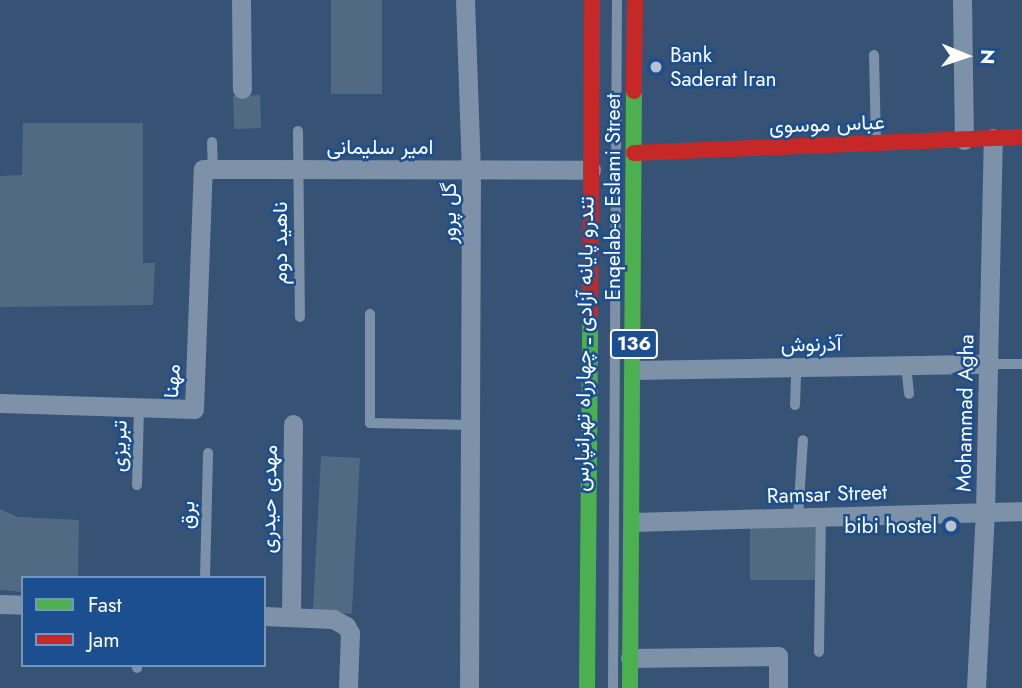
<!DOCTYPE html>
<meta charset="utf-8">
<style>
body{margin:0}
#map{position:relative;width:1022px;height:688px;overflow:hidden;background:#365274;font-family:Jost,Vazirmatn,sans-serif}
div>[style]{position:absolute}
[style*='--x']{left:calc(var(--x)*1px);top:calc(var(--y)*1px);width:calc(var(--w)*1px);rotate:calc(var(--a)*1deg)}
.building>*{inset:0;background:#526984;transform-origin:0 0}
.lane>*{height:10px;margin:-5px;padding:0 5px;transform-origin:5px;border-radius:5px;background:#7d92a8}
.street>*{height:19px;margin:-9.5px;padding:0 9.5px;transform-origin:9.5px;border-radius:9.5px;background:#7d92a8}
.fast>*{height:16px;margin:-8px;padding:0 8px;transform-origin:8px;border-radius:8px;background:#4caf50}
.jam>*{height:16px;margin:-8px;padding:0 8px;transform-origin:8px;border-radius:8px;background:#c62828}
.dots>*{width:19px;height:19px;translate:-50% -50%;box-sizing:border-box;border:4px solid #1b4f8f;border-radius:50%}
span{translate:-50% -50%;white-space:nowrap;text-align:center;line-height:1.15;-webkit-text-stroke:5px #1b4f8f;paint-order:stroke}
.shield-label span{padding:2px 5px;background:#1b4f8f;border:2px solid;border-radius:5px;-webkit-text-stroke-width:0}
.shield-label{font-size:19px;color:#fff;font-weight:700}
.poi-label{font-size:21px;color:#fff}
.left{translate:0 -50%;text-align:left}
.right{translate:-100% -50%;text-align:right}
.street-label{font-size:21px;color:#fff}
.legend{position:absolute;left:21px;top:576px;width:245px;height:91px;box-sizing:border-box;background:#1b4f8f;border:2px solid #7695bc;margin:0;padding:9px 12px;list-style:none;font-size:21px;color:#fff}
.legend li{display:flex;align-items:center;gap:14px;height:35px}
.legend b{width:35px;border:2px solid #7695bc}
.north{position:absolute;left:931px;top:21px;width:70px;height:70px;-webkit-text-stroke:5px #1b4f8f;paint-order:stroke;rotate:92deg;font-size:19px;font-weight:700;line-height:28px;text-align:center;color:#fff}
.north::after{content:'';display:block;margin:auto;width:24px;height:32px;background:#fff;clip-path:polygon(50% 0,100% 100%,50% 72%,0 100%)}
</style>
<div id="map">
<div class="building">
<div style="left:331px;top:0;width:51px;height:94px"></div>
<div style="left:260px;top:95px;width:33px;height:27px;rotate:88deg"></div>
<div style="clip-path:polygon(23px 123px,143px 123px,143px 263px,155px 263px,153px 305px,0 307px,0 176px,22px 175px)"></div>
<div style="left:321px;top:456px;width:39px;height:156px;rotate:3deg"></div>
<div style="clip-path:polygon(0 509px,18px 517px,79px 520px,78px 578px,23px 578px,23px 592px,0 590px)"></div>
<div style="left:816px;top:522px;width:58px;height:66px;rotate:90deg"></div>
</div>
<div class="lane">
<div style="--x:874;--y:55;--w:87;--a:88.7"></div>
<div style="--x:298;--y:131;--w:186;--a:89.4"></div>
<div style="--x:212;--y:142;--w:27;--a:88"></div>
<div style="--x:370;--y:314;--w:109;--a:90"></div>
<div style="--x:370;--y:423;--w:102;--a:1.1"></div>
<div style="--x:988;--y:364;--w:34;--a:0"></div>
<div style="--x:906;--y:365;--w:29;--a:84"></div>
<div style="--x:795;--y:405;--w:38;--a:-88"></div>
<div style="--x:137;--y:485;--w:77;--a:-88.5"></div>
<div style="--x:798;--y:517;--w:77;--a:-86.3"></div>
<div style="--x:205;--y:578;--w:125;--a:-88.6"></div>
<div style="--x:819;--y:652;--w:135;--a:-89.2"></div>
<div style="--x:137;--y:668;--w:3;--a:-90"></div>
<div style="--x:613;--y:688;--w:688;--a:-89.67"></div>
</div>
<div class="street">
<div style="--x:241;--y:0;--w:89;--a:89.4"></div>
<div style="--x:465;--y:0;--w:170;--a:88"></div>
<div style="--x:471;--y:170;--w:518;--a:90.22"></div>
<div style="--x:962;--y:0;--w:140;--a:89.2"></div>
<div style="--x:634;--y:370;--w:354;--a:-1"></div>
<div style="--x:0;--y:403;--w:194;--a:1.8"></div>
<div style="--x:194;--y:409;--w:240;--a:-87.9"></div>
<div style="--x:203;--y:169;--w:388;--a:0.1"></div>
<div style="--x:633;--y:522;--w:389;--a:-1.6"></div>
<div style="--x:0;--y:604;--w:23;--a:2"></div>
<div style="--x:264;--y:616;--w:69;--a:2.5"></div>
<div style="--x:333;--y:619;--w:15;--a:28"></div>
<div style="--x:346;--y:626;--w:8;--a:60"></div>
<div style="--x:350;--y:633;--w:55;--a:92.1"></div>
<div style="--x:291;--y:617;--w:193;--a:-89.4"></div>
<div style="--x:630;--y:658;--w:148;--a:-0.8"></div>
<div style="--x:778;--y:656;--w:32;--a:90"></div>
<div style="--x:976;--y:688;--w:176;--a:-87.1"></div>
<div style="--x:985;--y:512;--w:374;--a:-88.8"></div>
</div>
<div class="fast">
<div style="--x:587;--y:688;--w:367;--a:-89.5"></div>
<div style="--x:630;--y:688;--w:597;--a:-89.62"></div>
</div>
<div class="jam">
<div style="--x:634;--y:91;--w:91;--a:-89.4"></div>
<div style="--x:634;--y:153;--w:388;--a:-2.4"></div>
<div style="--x:590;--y:321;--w:321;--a:-89.6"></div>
</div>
<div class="dots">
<div style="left:656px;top:67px;background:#b9c2ce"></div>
<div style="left:951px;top:526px;background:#b9c2ce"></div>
</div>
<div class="shield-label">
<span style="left:634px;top:344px">136</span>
</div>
<div class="poi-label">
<span class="left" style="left:670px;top:67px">Bank<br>Saderat Iran</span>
<span class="right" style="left:937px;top:526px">bibi hostel</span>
</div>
<div class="street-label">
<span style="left:827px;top:124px;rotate:-2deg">عباس موسوی</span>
<span style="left:380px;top:147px">امیر سلیمانی</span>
<span style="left:613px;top:197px;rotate:-90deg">Enqelab-e Eslami Street</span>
<span style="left:449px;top:213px;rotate:-90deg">گل پرور</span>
<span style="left:280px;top:243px;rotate:-90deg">ناهید دوم</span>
<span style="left:584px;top:344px;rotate:-89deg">تندرو پایانه آزادی ـ چهارراه تهرانپارس</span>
<span style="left:811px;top:344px;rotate:-1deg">آذرنوش</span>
<span style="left:172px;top:381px;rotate:-87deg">مهنا</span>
<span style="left:965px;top:413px;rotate:-89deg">Mohammad Agha</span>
<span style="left:119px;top:446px;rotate:-88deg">تبریزی</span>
<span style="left:827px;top:494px;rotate:-2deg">Ramsar Street</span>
<span style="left:269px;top:499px;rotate:-89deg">مهدی حیدری</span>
<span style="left:187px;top:515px;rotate:-88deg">برق</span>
</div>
<ul class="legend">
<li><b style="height:9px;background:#4caf50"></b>Fast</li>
<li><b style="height:9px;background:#c62828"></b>Jam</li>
</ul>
<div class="north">N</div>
</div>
